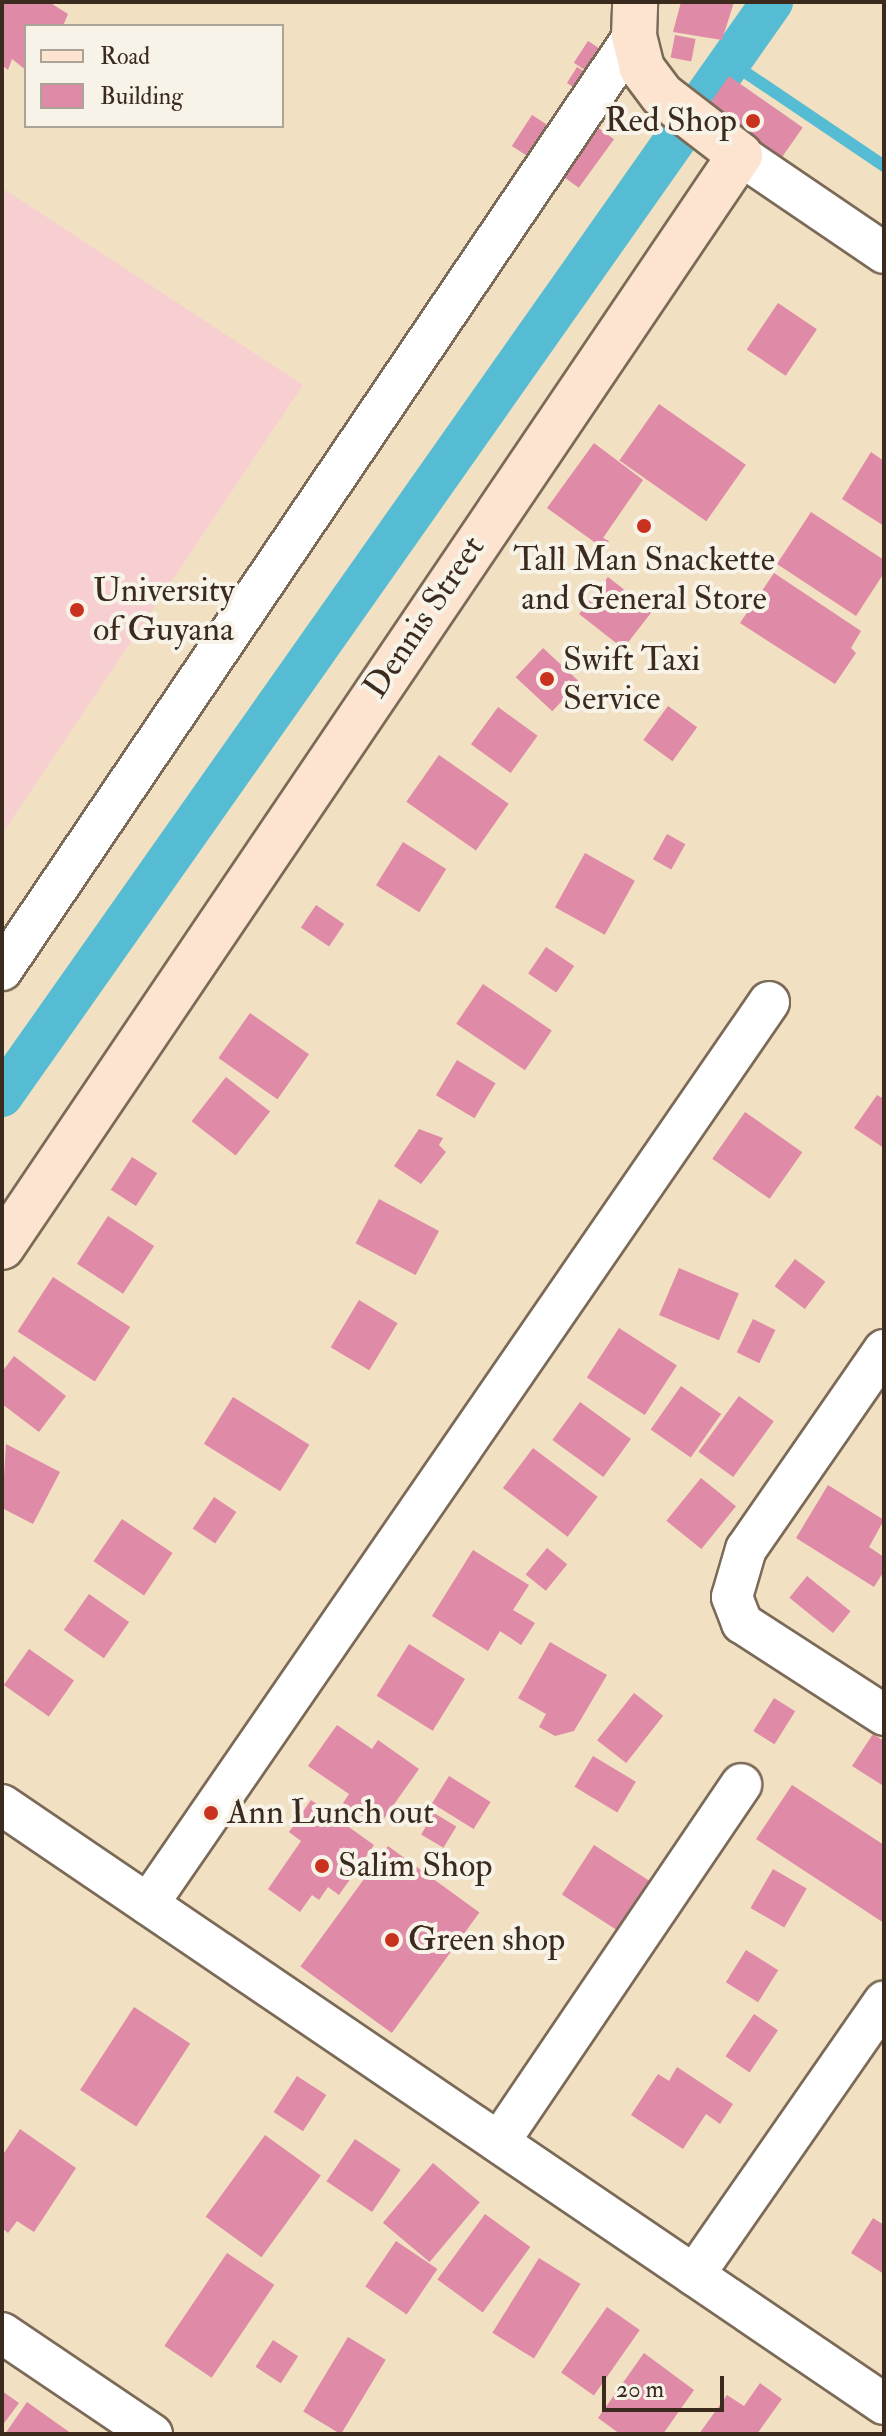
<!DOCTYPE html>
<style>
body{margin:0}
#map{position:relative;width:886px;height:2436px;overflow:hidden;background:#f1e0c2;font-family:"IM FELL Double Pica",serif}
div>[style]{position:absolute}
.built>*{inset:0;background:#f7cfd1}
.stream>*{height:12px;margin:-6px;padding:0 6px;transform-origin:6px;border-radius:6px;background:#55bcd3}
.canal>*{height:42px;margin:-21px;padding:0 21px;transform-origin:21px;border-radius:21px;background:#55bcd3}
.building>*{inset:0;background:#df8aa6;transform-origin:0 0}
.roads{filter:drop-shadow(2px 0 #7b6a57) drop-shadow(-2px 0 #7b6a57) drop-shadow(0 2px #7b6a57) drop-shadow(0 -2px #7b6a57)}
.street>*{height:40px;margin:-20px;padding:0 20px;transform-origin:20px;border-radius:20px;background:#fff}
.secondary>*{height:44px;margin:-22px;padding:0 22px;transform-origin:22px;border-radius:22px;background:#fde4d1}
.dots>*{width:22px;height:22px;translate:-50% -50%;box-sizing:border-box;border:4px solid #f7f3e8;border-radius:50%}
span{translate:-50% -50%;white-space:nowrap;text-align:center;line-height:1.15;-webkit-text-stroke:8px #f7f3e8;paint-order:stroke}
.poi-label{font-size:34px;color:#3b2a1e}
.right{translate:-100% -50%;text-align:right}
.left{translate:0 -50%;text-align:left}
.street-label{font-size:34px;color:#3b2a1e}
.frame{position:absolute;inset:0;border:4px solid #3b2a1e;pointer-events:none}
.legend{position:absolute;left:24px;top:24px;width:260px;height:104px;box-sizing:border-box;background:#f7f3e8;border:2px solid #aca397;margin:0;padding:10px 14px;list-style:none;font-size:24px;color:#3b2a1e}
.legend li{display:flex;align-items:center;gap:16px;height:40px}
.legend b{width:40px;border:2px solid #aca397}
.scale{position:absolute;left:602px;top:2376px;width:122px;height:36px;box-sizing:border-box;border:4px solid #3b2a1e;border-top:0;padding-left:10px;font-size:24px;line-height:28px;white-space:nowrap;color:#3b2a1e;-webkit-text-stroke:6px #f7f3e8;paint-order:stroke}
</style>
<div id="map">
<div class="built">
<i style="clip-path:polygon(2px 188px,303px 385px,2px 834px)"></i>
</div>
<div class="stream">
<i style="left:730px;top:62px;width:186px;rotate:34deg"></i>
</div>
<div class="canal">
<i style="left:2px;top:1096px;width:1338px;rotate:-54.86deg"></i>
</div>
<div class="building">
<i style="clip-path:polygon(2px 2px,49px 2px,68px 14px,63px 26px,26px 26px,26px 70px,12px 59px,8px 70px,2px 65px)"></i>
<i style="clip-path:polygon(681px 2px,734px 2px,722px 40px,673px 32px)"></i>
<i style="left:675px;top:35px;width:21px;height:23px;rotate:11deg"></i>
<i style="left:588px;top:41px;width:27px;height:26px;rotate:33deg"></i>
<i style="left:577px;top:67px;width:19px;height:19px;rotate:32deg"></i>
<i style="left:729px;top:76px;width:90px;height:47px;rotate:35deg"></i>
<i style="left:532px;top:115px;width:30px;height:37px;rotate:33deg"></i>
<i style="left:593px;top:124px;width:26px;height:60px;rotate:36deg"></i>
<i style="left:778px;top:303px;width:47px;height:56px;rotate:34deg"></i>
<i style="left:659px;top:404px;width:106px;height:69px;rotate:35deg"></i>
<i style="clip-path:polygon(594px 443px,643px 480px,603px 538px,609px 541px,604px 549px,547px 508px)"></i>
<i style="clip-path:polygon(871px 452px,884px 461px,884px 526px,842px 499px)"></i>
<i style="clip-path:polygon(811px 512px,884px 560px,884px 573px,856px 616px,777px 564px)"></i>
<i style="clip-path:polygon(774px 573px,861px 631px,851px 648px,856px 653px,835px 684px,740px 623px)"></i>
<i style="left:608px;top:577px;width:56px;height:47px;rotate:38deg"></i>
<i style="left:543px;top:648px;width:50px;height:40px;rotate:43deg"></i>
<i style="left:668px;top:706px;width:36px;height:42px;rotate:36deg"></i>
<i style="left:498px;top:707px;width:49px;height:46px;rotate:36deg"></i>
<i style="left:439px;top:755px;width:85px;height:57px;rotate:35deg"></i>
<i style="left:667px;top:834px;width:21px;height:29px;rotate:29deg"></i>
<i style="left:403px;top:842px;width:51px;height:51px;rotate:32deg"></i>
<i style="left:585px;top:853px;width:57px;height:62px;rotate:29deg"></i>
<i style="left:316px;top:905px;width:34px;height:27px;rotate:34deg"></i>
<i style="left:546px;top:947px;width:34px;height:32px;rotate:34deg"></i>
<i style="left:483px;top:984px;width:83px;height:48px;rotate:34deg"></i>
<i style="left:250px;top:1013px;width:72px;height:55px;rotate:35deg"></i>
<i style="left:457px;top:1060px;width:45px;height:41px;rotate:31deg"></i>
<i style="left:226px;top:1077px;width:56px;height:56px;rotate:38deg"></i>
<i style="clip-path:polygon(877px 1095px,884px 1099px,884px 1148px,854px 1128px)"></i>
<i style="left:745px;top:1112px;width:70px;height:57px;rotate:35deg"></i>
<i style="clip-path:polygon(419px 1129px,443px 1138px,439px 1145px,446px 1152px,421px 1184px,394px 1166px)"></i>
<i style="left:132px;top:1157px;width:30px;height:39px;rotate:33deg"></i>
<i style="left:379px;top:1199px;width:68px;height:50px;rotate:28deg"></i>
<i style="left:108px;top:1216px;width:55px;height:57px;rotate:33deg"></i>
<i style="left:795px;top:1259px;width:38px;height:34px;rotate:37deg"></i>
<i style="left:679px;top:1268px;width:65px;height:51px;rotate:23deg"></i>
<i style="left:53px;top:1277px;width:92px;height:65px;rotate:33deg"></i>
<i style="left:359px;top:1300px;width:45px;height:55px;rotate:31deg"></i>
<i style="left:753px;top:1319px;width:25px;height:37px;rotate:26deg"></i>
<i style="left:619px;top:1328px;width:69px;height:59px;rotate:33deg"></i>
<i style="clip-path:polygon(14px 1356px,66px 1396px,39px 1432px,2px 1404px,2px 1372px)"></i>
<i style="left:681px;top:1386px;width:49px;height:53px;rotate:35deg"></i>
<i style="left:739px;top:1396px;width:43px;height:69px;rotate:36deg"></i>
<i style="left:233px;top:1397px;width:90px;height:55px;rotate:32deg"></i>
<i style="left:580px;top:1402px;width:63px;height:47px;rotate:36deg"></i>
<i style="clip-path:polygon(6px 1444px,60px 1472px,33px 1524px,2px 1508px)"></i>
<i style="left:533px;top:1448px;width:81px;height:50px;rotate:37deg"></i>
<i style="left:701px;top:1478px;width:45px;height:55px;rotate:39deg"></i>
<i style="clip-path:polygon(828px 1485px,884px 1520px,869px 1547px,884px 1557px,884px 1571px,874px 1587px,796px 1538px)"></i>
<i style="left:214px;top:1497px;width:27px;height:38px;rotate:34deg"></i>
<i style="left:122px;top:1519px;width:61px;height:51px;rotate:34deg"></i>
<i style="left:547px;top:1548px;width:26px;height:34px;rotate:39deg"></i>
<i style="clip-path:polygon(473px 1550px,529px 1585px,513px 1610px,535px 1623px,521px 1645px,500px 1631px,488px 1651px,432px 1616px)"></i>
<i style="left:807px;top:1576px;width:56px;height:28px;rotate:39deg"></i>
<i style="left:89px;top:1594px;width:49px;height:44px;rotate:35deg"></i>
<i style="clip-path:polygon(550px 1642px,607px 1675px,574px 1731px,555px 1736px,539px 1727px,546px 1714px,518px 1698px)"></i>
<i style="left:409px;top:1644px;width:66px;height:61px;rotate:32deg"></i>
<i style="left:29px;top:1649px;width:55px;height:44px;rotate:35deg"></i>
<i style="left:634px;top:1693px;width:37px;height:60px;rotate:38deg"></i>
<i style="left:774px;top:1698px;width:25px;height:39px;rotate:32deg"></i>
<i style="clip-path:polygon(337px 1725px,372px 1749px,378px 1740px,419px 1769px,378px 1827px,343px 1803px,349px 1794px,308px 1766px)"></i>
<i style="clip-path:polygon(873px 1734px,884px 1741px,882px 1785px,852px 1766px)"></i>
<i style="left:593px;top:1756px;width:50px;height:36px;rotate:31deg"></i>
<i style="left:449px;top:1776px;width:49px;height:32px;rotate:32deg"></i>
<i style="clip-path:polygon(792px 1785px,884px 1845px,884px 1923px,756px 1839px)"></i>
<i style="clip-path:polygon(311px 1800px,374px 1845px,339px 1895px,328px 1887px,319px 1900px,312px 1895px,300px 1912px,268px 1889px,301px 1841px,289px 1832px)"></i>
<i style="left:434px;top:1813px;width:26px;height:25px;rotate:31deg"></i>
<i style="left:594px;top:1845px;width:70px;height:59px;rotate:33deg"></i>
<i style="left:388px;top:1846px;width:113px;height:149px;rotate:36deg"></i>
<i style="left:773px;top:1869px;width:39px;height:45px;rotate:30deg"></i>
<i style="left:746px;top:1950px;width:38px;height:38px;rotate:32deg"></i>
<i style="left:134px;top:2007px;width:67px;height:99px;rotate:33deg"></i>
<i style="left:754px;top:2014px;width:29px;height:51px;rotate:34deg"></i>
<i style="clip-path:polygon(677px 2067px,733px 2104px,720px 2124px,706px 2114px,683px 2149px,631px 2115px,658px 2074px,669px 2081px)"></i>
<i style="left:297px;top:2076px;width:35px;height:43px;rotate:33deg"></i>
<i style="clip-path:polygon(20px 2129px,76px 2168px,34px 2232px,17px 2221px,8px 2233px,2px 2228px,2px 2156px)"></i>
<i style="left:265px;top:2135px;width:69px;height:101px;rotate:36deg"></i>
<i style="left:355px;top:2139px;width:55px;height:51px;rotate:34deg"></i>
<i style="left:433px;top:2163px;width:61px;height:78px;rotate:40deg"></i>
<i style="left:485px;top:2214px;width:56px;height:81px;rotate:36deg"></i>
<i style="clip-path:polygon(873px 2218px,884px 2225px,884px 2274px,851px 2253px)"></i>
<i style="left:396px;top:2241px;width:50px;height:55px;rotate:34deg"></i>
<i style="left:227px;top:2253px;width:57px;height:112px;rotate:34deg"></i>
<i style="left:539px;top:2258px;width:49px;height:88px;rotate:32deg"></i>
<i style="left:607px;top:2307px;width:40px;height:80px;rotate:35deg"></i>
<i style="left:348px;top:2337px;width:44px;height:87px;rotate:31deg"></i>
<i style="left:273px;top:2340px;width:30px;height:32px;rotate:33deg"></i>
<i style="clip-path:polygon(644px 2353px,694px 2390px,663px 2434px,620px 2434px,598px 2418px)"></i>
<i style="clip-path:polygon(760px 2383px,782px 2399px,757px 2434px,699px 2434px,727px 2395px,744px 2406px)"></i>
<i style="clip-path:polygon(2px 2391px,19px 2403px,2px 2426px)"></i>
<i style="clip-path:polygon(27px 2402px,72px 2434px,5px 2434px)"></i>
</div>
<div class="roads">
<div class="street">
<i style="left:740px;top:155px;width:174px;rotate:34.2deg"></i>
<i style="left:2px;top:970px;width:1128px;rotate:-55.92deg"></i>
<i style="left:884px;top:1350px;width:242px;rotate:124.7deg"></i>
<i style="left:746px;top:1549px;width:50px;rotate:106.3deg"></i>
<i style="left:732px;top:1597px;width:28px;rotate:69deg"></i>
<i style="left:742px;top:1623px;width:169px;rotate:32.9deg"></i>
<i style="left:2px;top:1805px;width:1066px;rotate:34.18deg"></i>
<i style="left:148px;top:1904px;width:1095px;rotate:-55.45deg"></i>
<i style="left:499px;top:2142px;width:432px;rotate:-55.9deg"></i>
<i style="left:694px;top:2275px;width:333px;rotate:-55.2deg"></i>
<i style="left:2px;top:2333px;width:181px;rotate:34deg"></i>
</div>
<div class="secondary">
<i style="left:2px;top:1247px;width:1318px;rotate:-55.95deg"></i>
<i style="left:740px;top:155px;width:98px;rotate:-142.4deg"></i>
<i style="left:662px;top:95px;width:34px;rotate:-127deg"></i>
<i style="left:642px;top:68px;width:33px;rotate:-104deg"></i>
<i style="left:634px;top:36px;width:34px;rotate:-88deg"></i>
</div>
</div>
<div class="dots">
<i style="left:753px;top:121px;background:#c8321e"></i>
<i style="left:644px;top:526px;background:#c8321e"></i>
<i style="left:77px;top:610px;background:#c8321e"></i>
<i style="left:547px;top:679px;background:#c8321e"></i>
<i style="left:211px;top:1813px;background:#c8321e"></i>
<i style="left:322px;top:1866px;background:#c8321e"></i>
<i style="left:392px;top:1940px;background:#c8321e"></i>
</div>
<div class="poi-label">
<span class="right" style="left:737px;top:121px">Red Shop</span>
<span style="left:644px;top:579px">Tall Man Snackette<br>and General Store</span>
<span class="left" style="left:93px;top:610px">University<br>of Guyana</span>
<span class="left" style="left:563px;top:679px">Swift Taxi<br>Service</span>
<span class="left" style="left:227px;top:1813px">Ann Lunch out</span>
<span class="left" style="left:338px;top:1866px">Salim Shop</span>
<span class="left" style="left:408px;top:1940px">Green shop</span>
</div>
<div class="street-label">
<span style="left:424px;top:617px;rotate:-56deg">Dennis Street</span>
</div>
<div class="frame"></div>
<ul class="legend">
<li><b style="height:10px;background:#fde4d1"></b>Road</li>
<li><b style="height:22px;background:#df8aa6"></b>Building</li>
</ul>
<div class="scale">20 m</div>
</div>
